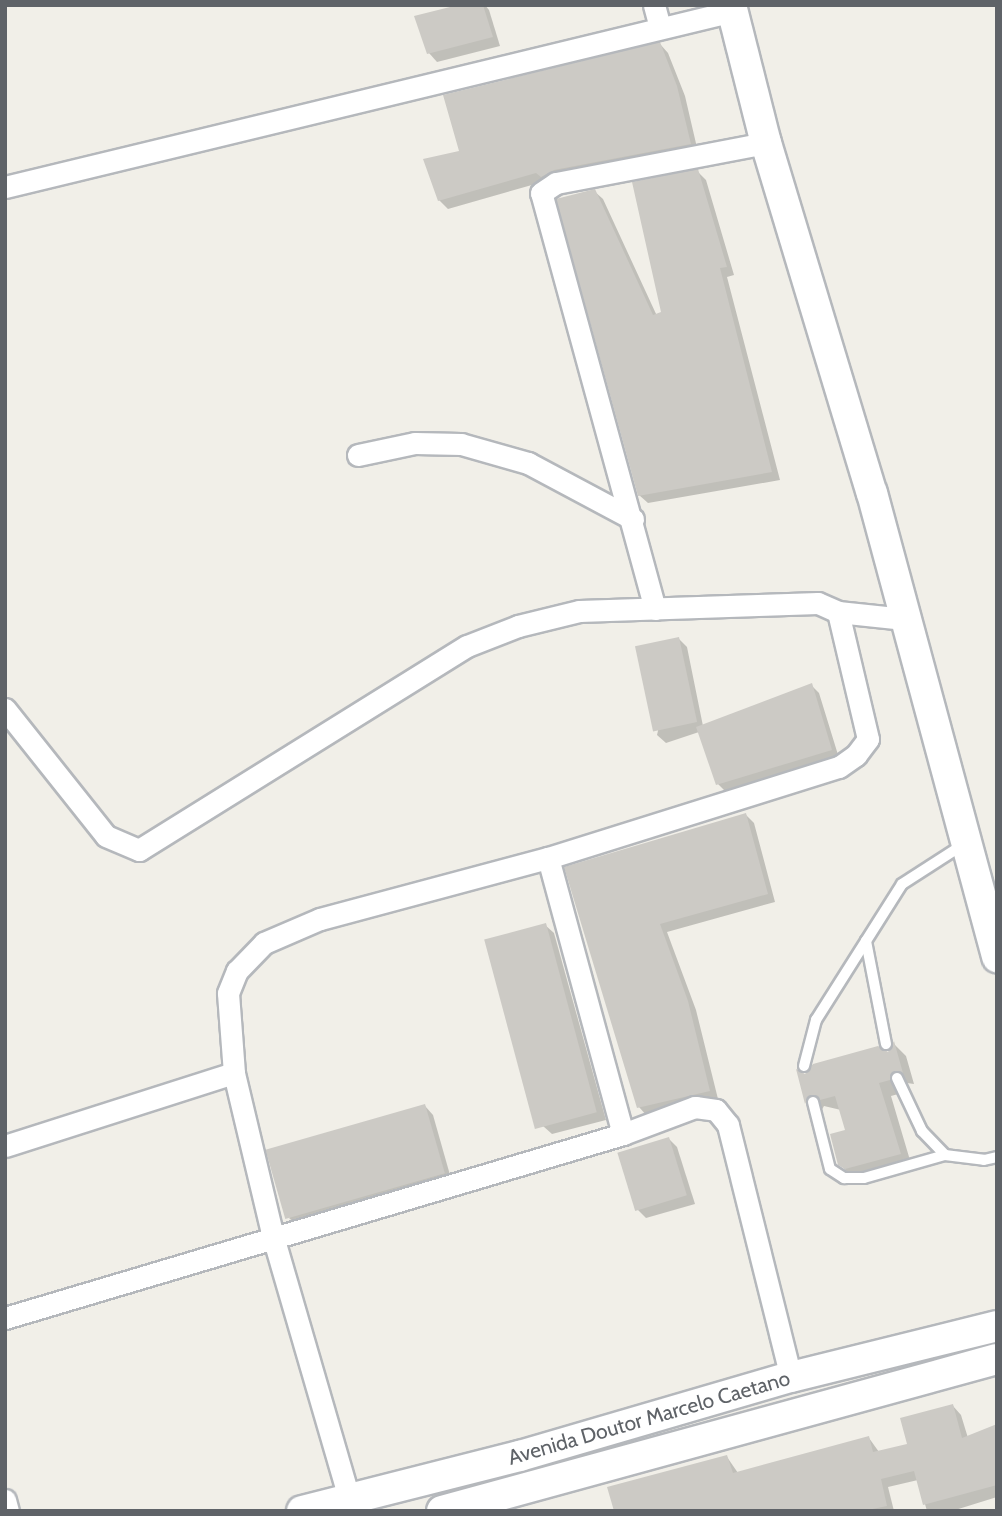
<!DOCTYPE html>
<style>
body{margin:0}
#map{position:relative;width:1002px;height:1516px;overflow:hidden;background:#f1efe8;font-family:Cabin,sans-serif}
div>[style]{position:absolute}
.shadow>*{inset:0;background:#0003}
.building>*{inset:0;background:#cccac5;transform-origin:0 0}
.roads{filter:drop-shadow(2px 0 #b5b8bc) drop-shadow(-2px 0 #b5b8bc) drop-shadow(0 2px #b5b8bc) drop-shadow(0 -2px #b5b8bc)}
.lane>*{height:10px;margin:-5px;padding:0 5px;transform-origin:5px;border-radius:5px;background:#fff}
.street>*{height:21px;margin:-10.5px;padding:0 10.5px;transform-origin:10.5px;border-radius:10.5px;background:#fff}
.secondary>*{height:30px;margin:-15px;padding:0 15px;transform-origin:15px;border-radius:15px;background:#fff}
span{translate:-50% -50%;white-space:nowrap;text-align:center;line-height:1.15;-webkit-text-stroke:6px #fff;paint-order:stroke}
.street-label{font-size:21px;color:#5f6368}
.frame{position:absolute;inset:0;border:7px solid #5f6368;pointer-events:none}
</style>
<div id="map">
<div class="shadow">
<i style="clip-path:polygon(465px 5px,485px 5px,489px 10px,500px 46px,437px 62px,429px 53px)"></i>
<i style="clip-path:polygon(660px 44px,668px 53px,685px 96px,698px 152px,546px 181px,448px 209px,439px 200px,461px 152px)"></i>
<i style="clip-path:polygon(697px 171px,706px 180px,734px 275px,727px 277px,780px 480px,648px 503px,639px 495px,558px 199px,594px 191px,603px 199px,657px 316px,663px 313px)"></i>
<i style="clip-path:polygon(679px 639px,687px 647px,703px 726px,811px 685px,819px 693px,839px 758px,726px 792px,718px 784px,699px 732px,666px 743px,657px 735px)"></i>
<i style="clip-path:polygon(746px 815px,754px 823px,775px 902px,667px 932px,696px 1010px,718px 1099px,647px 1116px,639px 1107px,566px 868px)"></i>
<i style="clip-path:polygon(545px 925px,554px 933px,606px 1120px,552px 1134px,543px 1126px)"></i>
<i style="clip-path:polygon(894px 1044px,906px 1056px,914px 1084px,907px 1083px,902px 1093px,891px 1096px,912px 1167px,853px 1178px,840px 1164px,847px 1131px,841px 1110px,824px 1106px,819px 1115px,807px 1103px,798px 1072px,806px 1076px,889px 1054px)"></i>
<i style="clip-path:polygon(425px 1106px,433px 1115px,452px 1182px,298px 1226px,289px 1218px)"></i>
<i style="clip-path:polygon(669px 1139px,677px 1147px,695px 1204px,646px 1218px,637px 1209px,620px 1154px)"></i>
<i style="clip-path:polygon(953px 1406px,961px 1415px,968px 1438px,997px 1426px,997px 1497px,952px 1511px,927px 1511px,918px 1480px,888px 1487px,894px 1511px,616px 1511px,727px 1457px,738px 1473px,869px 1438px,879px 1452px,909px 1445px)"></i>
</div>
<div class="building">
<i style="clip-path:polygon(458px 5px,483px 5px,493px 37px,427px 54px,414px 16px)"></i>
<i style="clip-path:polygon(660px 42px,677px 86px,691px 144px,554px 170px,541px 177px,536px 173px,438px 201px,423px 159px,459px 151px,443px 95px)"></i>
<i style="clip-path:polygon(698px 169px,727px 267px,720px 268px,772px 472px,638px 496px,556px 199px,595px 189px,653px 315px,661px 312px,632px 182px)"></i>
<i style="left:679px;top:637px;width:87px;height:45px;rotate:78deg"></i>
<i style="clip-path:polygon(812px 683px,832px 750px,716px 785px,696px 727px)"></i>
<i style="clip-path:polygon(746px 813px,768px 894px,660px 924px,688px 1001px,710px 1091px,637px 1108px,564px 867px)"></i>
<i style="left:546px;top:923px;width:196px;height:64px;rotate:75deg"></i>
<i style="clip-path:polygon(894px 1041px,903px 1073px,894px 1071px,890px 1080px,879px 1083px,901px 1154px,845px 1169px,838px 1165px,830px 1134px,845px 1130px,835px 1096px,820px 1100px,810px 1095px,805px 1104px,796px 1069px,805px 1074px,813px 1064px,878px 1046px,888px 1052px)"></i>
<i style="left:425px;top:1104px;width:72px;height:166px;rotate:74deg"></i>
<i style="left:669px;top:1137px;width:61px;height:54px;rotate:73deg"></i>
<i style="clip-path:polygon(953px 1404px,962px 1438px,997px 1424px,997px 1485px,923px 1505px,914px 1471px,881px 1479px,887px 1506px,863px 1511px,614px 1511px,607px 1487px,727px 1455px,733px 1473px,869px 1436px,873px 1452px,907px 1444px,900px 1418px)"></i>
</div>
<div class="roads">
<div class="lane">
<i style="left:886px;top:1044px;width:105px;rotate:-101deg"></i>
<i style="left:866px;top:941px;width:67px;rotate:-57.7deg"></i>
<i style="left:902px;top:884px;width:74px;rotate:-32.8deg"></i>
<i style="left:804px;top:1066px;width:48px;rotate:-75.4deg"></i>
<i style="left:816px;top:1020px;width:93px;rotate:-57.7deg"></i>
<i style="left:897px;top:1078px;width:59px;rotate:64.7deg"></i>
<i style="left:922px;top:1131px;width:33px;rotate:46deg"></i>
<i style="left:945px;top:1155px;width:39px;rotate:7deg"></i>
<i style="left:984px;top:1160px;width:13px;rotate:-13deg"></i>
<i style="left:813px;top:1102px;width:69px;rotate:75.8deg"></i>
<i style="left:830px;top:1169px;width:17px;rotate:33deg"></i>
<i style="left:844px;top:1178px;width:20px"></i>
<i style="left:864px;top:1178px;width:84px;rotate:-15.9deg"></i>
</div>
<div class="street">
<i style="left:654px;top:5px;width:24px;rotate:75deg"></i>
<i style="left:5px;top:187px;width:749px;rotate:-13.59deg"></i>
<i style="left:358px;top:455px;width:58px;rotate:-11.9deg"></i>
<i style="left:415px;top:443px;width:46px;rotate:1.2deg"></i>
<i style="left:461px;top:444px;width:70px;rotate:15.8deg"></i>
<i style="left:528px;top:463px;width:119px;rotate:28.1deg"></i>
<i style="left:655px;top:609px;width:431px;rotate:-105.3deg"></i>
<i style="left:541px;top:193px;width:18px;rotate:-34deg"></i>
<i style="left:556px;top:183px;width:214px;rotate:-10.8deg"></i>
<i style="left:5px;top:709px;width:162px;rotate:51.5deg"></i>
<i style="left:106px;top:836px;width:36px;rotate:23deg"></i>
<i style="left:139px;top:850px;width:386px;rotate:-31.9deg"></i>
<i style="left:467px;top:646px;width:55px;rotate:-21.4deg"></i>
<i style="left:518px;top:626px;width:63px;rotate:-13.8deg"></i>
<i style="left:579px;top:611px;width:239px;rotate:-1.9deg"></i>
<i style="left:818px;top:603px;width:22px;rotate:24deg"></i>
<i style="left:548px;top:858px;width:286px;rotate:74.8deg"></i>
<i style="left:5px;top:1146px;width:240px;rotate:-17.7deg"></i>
<i style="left:5px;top:1318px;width:645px;rotate:-16.58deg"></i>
<i style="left:623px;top:1134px;width:77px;rotate:-20.6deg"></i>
<i style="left:695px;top:1107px;width:21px;rotate:8deg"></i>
<i style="left:716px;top:1110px;width:19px;rotate:51deg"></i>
<i style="left:728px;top:1125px;width:260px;rotate:76deg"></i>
<i style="left:349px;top:1498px;width:272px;rotate:-106.2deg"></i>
<i style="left:273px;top:1237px;width:169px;rotate:-103.4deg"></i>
<i style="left:234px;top:1073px;width:80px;rotate:-94.3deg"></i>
<i style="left:228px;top:993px;width:24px;rotate:-68deg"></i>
<i style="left:237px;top:971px;width:39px;rotate:-46deg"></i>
<i style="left:264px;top:943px;width:61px;rotate:-23.2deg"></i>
<i style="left:320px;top:919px;width:236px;rotate:-15deg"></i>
<i style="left:548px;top:858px;width:305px;rotate:-17.4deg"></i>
<i style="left:839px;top:767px;width:21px;rotate:-35deg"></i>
<i style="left:856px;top:755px;width:20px;rotate:-53deg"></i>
<i style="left:868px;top:739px;width:130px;rotate:-103.3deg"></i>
<i style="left:838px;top:612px;width:67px;rotate:6deg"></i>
<i style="left:5px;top:1500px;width:11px;rotate:75deg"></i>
</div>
<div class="secondary">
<i style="left:731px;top:5px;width:142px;rotate:75.8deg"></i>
<i style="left:766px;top:143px;width:366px;rotate:73.2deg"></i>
<i style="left:872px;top:493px;width:481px;rotate:74.9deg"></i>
<i style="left:302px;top:1511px;width:225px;rotate:-14.2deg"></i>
<i style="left:520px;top:1456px;width:282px;rotate:-16.3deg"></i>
<i style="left:791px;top:1377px;width:212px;rotate:-13.9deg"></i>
<i style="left:442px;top:1511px;width:575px;rotate:-15.32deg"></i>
</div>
</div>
<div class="street-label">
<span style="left:649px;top:1418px;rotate:-16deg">Avenida Doutor Marcelo Caetano</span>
</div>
<div class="frame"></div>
</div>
